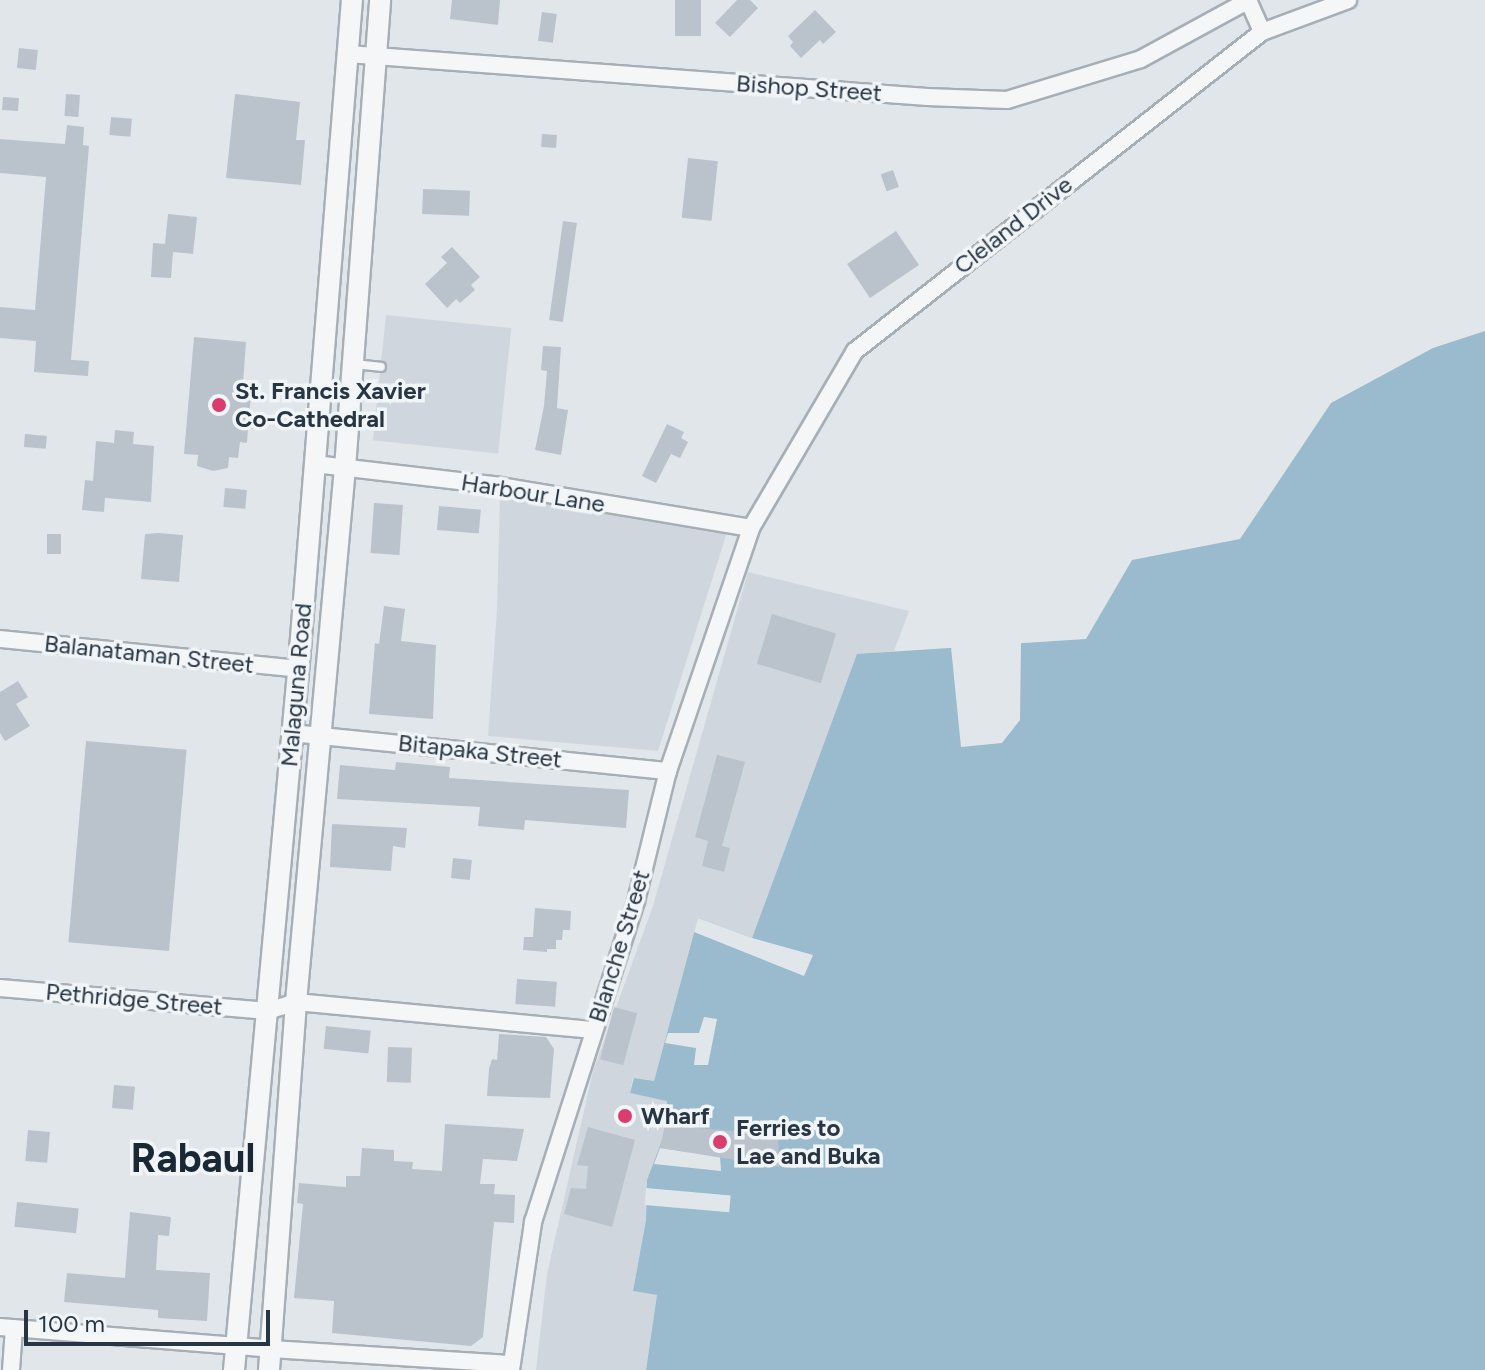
<!DOCTYPE html>
<style>
body{margin:0}
#map{position:relative;width:1485px;height:1370px;overflow:hidden;background:#e1e6eb;font-family:Figtree,sans-serif}
div>[style]{position:absolute}
.built>*{inset:0;background:#cfd6dd;transform-origin:0 0}
.water>*{inset:0;background:#99bbcd}
.pier>*{inset:0;background:#e1e6eb;transform-origin:0 0}
.building>*{inset:0;background:#bac3cb;transform-origin:0 0}
.roads{filter:drop-shadow(2px 0 #a6aeb6) drop-shadow(-2px 0 #a6aeb6) drop-shadow(0 2px #a6aeb6) drop-shadow(0 -2px #a6aeb6)}
.service>*{height:8px;margin:-4px;padding:0 4px;transform-origin:4px;border-radius:4px;background:#f4f6f8}
.minor>*{height:16px;margin:-8px;padding:0 8px;transform-origin:8px;border-radius:8px;background:#f4f6f8}
.tertiary>*{height:20px;margin:-10px;padding:0 10px;transform-origin:10px;border-radius:10px;background:#f4f6f8}
.dots>*{width:22px;height:22px;translate:-50% -50%;box-sizing:border-box;border:4px solid #f1f5f8;border-radius:50%}
span{translate:-50% -50%;white-space:nowrap;text-align:center;line-height:1.15;-webkit-text-stroke:7px #f1f5f8;paint-order:stroke}
.street-label{font-size:24px;color:#283644}
.poi-label{font-size:24px;color:#283644;font-weight:700}
.left{translate:0 -50%;text-align:left}
.town-label{font-size:40px;color:#1a2734;font-weight:700}
.scale{position:absolute;left:24px;top:1310px;width:246px;height:36px;box-sizing:border-box;border:4px solid #283644;border-top:0;padding-left:10px;font-size:24px;line-height:28px;white-space:nowrap;color:#283644;-webkit-text-stroke:6px #f1f5f8;paint-order:stroke}
</style>
<div id="map">
<div class="built">
<i style="left:386px;top:315px;width:126px;height:126px;rotate:6deg"></i>
<i style="clip-path:polygon(500px 496px,728px 529px,658px 751px,488px 736px,497px 611px)"></i>
<i style="clip-path:polygon(748px 572px,909px 611px,894px 651px,857px 655px,752px 938px,698px 918px,654px 1081px,633px 1078px,630px 1093px,667px 1100px,664px 1135px,647px 1181px,646px 1220px,633px 1291px,657px 1295px,646px 1370px,536px 1370px,547px 1274px,593px 1071px,653px 906px)"></i>
</div>
<div class="water">
<i style="clip-path:polygon(1485px 331px,1485px 1370px,646px 1370px,657px 1295px,633px 1291px,646px 1220px,647px 1180px,664px 1135px,667px 1101px,630px 1093px,634px 1078px,654px 1081px,698px 918px,752px 938px,857px 654px,1086px 639px,1132px 560px,1240px 539px,1331px 403px,1433px 348px)"></i>
</div>
<div class="pier">
<i style="clip-path:polygon(1021px 641px,1020px 720px,1002px 743px,961px 747px,951px 647px)"></i>
<i style="clip-path:polygon(698px 918px,752px 938px,813px 955px,804px 976px,694px 932px)"></i>
<i style="clip-path:polygon(704px 1017px,717px 1019px,708px 1065px,694px 1065px,696px 1048px,665px 1043px,668px 1033px,699px 1033px)"></i>
<i style="clip-path:polygon(660px 1148px,720px 1156px,721px 1171px,654px 1164px)"></i>
<i style="left:646px;top:1188px;width:85px;height:17px;rotate:5deg"></i>
</div>
<div class="building">
<i style="clip-path:polygon(452px 0,500px 0,498px 25px,450px 19px)"></i>
<i style="left:675px;top:0;width:26px;height:36px"></i>
<i style="clip-path:polygon(737px 0,750px 0,758px 8px,730px 37px,715px 23px)"></i>
<i style="clip-path:polygon(815px 10px,836px 32px,823px 44px,820px 40px,801px 58px,790px 46px,793px 42px,788px 36px)"></i>
<i style="left:542px;top:12px;width:15px;height:29px;rotate:8deg"></i>
<i style="left:19px;top:48px;width:19px;height:20px;rotate:6deg"></i>
<i style="left:66px;top:94px;width:14px;height:22px;rotate:4deg"></i>
<i style="clip-path:polygon(235px 94px,300px 102px,296px 140px,305px 140px,301px 185px,226px 178px)"></i>
<i style="left:3px;top:97px;width:16px;height:13px;rotate:4deg"></i>
<i style="left:111px;top:117px;width:21px;height:18px;rotate:5deg"></i>
<i style="clip-path:polygon(67px 125px,84px 127px,83px 145px,89px 146px,71px 360px,89px 361px,88px 376px,34px 372px,36px 341px,0 338px,0 307px,35px 310px,46px 177px,0 173px,0 139px,65px 144px)"></i>
<i style="left:542px;top:134px;width:15px;height:13px;rotate:4deg"></i>
<i style="left:688px;top:158px;width:30px;height:60px;rotate:6deg"></i>
<i style="left:893px;top:170px;width:18px;height:13px;rotate:71deg"></i>
<i style="left:423px;top:189px;width:47px;height:25px;rotate:2deg"></i>
<i style="clip-path:polygon(168px 214px,197px 217px,193px 254px,173px 252px,171px 278px,151px 277px,153px 243px,165px 244px)"></i>
<i style="left:563px;top:221px;width:14px;height:100px;rotate:8deg"></i>
<i style="left:896px;top:231px;width:41px;height:59px;rotate:56deg"></i>
<i style="clip-path:polygon(452px 247px,480px 277px,471px 285px,475px 290px,460px 303px,456px 299px,447px 308px,425px 284px,447px 263px,441px 257px)"></i>
<i style="clip-path:polygon(194px 337px,246px 342px,242px 396px,251px 397px,249px 414px,255px 415px,254px 429px,248px 428px,247px 443px,240px 442px,238px 458px,229px 457px,228px 468px,213px 471px,197px 466px,198px 455px,184px 454px)"></i>
<i style="clip-path:polygon(543px 346px,561px 347px,557px 408px,568px 410px,561px 455px,535px 450px,544px 406px,547px 371px,541px 370px)"></i>
<i style="clip-path:polygon(667px 424px,684px 432px,681px 438px,688px 442px,680px 458px,671px 454px,656px 483px,642px 476px)"></i>
<i style="clip-path:polygon(115px 430px,134px 432px,133px 444px,154px 446px,151px 502px,105px 498px,104px 512px,82px 510px,85px 480px,93px 481px,96px 441px,114px 443px)"></i>
<i style="left:25px;top:434px;width:22px;height:13px;rotate:5deg"></i>
<i style="left:225px;top:488px;width:22px;height:19px;rotate:5deg"></i>
<i style="left:374px;top:503px;width:29px;height:50px;rotate:4deg"></i>
<i style="left:439px;top:506px;width:42px;height:24px;rotate:5deg"></i>
<i style="clip-path:polygon(158px 533px,183px 535px,179px 582px,141px 579px,145px 534px)"></i>
<i style="left:47px;top:534px;width:14px;height:20px"></i>
<i style="clip-path:polygon(384px 606px,405px 609px,401px 641px,436px 645px,433px 719px,369px 714px,375px 643px,379px 644px)"></i>
<i style="left:772px;top:614px;width:67px;height:52px;rotate:17deg"></i>
<i style="clip-path:polygon(18px 681px,28px 697px,16px 704px,30px 726px,5px 741px,0 733px,0 692px)"></i>
<i style="left:86px;top:741px;width:101px;height:202px;rotate:5deg"></i>
<i style="clip-path:polygon(717px 755px,745px 762px,722px 846px,730px 848px,724px 872px,702px 866px,708px 841px,695px 837px)"></i>
<i style="clip-path:polygon(396px 762px,450px 767px,449px 778px,629px 790px,626px 828px,525px 820px,524px 830px,478px 826px,480px 807px,337px 799px,340px 765px,395px 770px)"></i>
<i style="clip-path:polygon(332px 824px,407px 828px,405px 848px,393px 846px,391px 871px,330px 867px)"></i>
<i style="left:453px;top:858px;width:19px;height:20px;rotate:6deg"></i>
<i style="clip-path:polygon(535px 908px,571px 911px,570px 930px,563px 930px,562px 940px,556px 940px,556px 949px,547px 949px,547px 952px,523px 950px,524px 937px,533px 937px)"></i>
<i style="left:517px;top:979px;width:40px;height:25px;rotate:4deg"></i>
<i style="left:614px;top:1007px;width:24px;height:54px;rotate:15deg"></i>
<i style="left:326px;top:1026px;width:45px;height:23px;rotate:6deg"></i>
<i style="clip-path:polygon(499px 1034px,546px 1037px,554px 1049px,550px 1098px,487px 1096px,489px 1069px,492px 1059px,497px 1060px)"></i>
<i style="left:388px;top:1047px;width:24px;height:35px;rotate:2deg"></i>
<i style="left:114px;top:1085px;width:21px;height:23px;rotate:5deg"></i>
<i style="clip-path:polygon(445px 1124px,524px 1129px,517px 1161px,483px 1159px,480px 1184px,495px 1184px,494px 1194px,515px 1195px,514px 1223px,494px 1222px,483px 1337px,471px 1346px,332px 1333px,334px 1301px,294px 1298px,303px 1204px,297px 1203px,299px 1183px,346px 1187px,346px 1176px,360px 1176px,362px 1148px,394px 1150px,394px 1161px,413px 1162px,412px 1169px,442px 1171px)"></i>
<i style="clip-path:polygon(665px 1125px,778px 1135px,779px 1167px,660px 1148px)"></i>
<i style="clip-path:polygon(588px 1127px,635px 1140px,612px 1227px,564px 1214px,571px 1188px,586px 1189px,588px 1166px,577px 1165px)"></i>
<i style="left:28px;top:1130px;width:22px;height:31px;rotate:5deg"></i>
<i style="left:17px;top:1202px;width:62px;height:25px;rotate:6deg"></i>
<i style="clip-path:polygon(130px 1212px,171px 1217px,169px 1236px,158px 1235px,156px 1270px,210px 1273px,207px 1321px,158px 1318px,158px 1310px,64px 1302px,67px 1273px,125px 1278px)"></i>
</div>
<div class="roads">
<div class="service">
<i style="left:353px;top:364px;width:28px;rotate:6deg"></i>
</div>
<div class="minor">
<i style="left:1248px;top:0;width:35px;rotate:66deg"></i>
<i style="left:348px;top:54px;width:581px;rotate:4.25deg"></i>
<i style="left:927px;top:97px;width:80px;rotate:2.1deg"></i>
<i style="left:1007px;top:100px;width:140px;rotate:-17deg"></i>
<i style="left:1141px;top:59px;width:123px;rotate:-28.6deg"></i>
<i style="left:314px;top:464px;width:187px;rotate:6.7deg"></i>
<i style="left:500px;top:486px;width:254px;rotate:9.5deg"></i>
<i style="left:0;top:639px;width:300px;rotate:5.7deg"></i>
<i style="left:292px;top:733px;width:378px;rotate:5.8deg"></i>
<i style="left:0;top:988px;width:269px;rotate:4.9deg"></i>
<i style="left:268px;top:1011px;width:29px;rotate:-18deg"></i>
<i style="left:296px;top:1002px;width:299px;rotate:5.4deg"></i>
<i style="left:0;top:1327px;width:272px;rotate:4.6deg"></i>
<i style="left:271px;top:1349px;width:241px;rotate:3.6deg"></i>
<i style="left:11px;top:1370px;width:42px;rotate:-85.9deg"></i>
<i style="left:511px;top:1370px;width:150px;rotate:-81.5deg"></i>
<i style="left:533px;top:1222px;width:337px;rotate:-72.2deg"></i>
<i style="left:636px;top:901px;width:134px;rotate:-76.2deg"></i>
<i style="left:668px;top:771px;width:257px;rotate:-71.1deg"></i>
<i style="left:751px;top:528px;width:205px;rotate:-59.6deg"></i>
<i style="left:855px;top:351px;width:517px;rotate:-38.09deg"></i>
<i style="left:1262px;top:32px;width:92px;rotate:-20.4deg"></i>
</div>
<div class="tertiary">
<i style="left:234px;top:1370px;width:723px;rotate:-84.76deg"></i>
<i style="left:300px;top:650px;width:652px;rotate:-85.43deg"></i>
<i style="left:269px;top:1370px;width:369px;rotate:-85.8deg"></i>
<i style="left:296px;top:1002px;width:536px;rotate:-84.76deg"></i>
<i style="left:345px;top:468px;width:469px;rotate:-85.7deg"></i>
</div>
</div>
<div class="dots">
<i style="left:219px;top:405px;background:#d83d6e"></i>
<i style="left:625px;top:1116px;background:#d83d6e"></i>
<i style="left:720px;top:1142px;background:#d83d6e"></i>
</div>
<div class="street-label">
<span style="left:809px;top:88px;rotate:4deg">Bishop Street</span>
<span style="left:1013px;top:225px;rotate:-38deg">Cleland Drive</span>
<span style="left:533px;top:493px;rotate:9deg">Harbour Lane</span>
<span style="left:149px;top:654px;rotate:6deg">Balanataman Street</span>
<span style="left:296px;top:685px;rotate:-85deg">Malaguna Road</span>
<span style="left:480px;top:751px;rotate:6deg">Bitapaka Street</span>
<span style="left:619px;top:946px;rotate:-73deg">Blanche Street</span>
<span style="left:134px;top:999px;rotate:5deg">Pethridge Street</span>
</div>
<div class="poi-label">
<span class="left" style="left:235px;top:405px">St. Francis Xavier<br>Co-Cathedral</span>
<span class="left" style="left:641px;top:1116px">Wharf</span>
<span class="left" style="left:736px;top:1142px">Ferries to<br>Lae and Buka</span>
</div>
<div class="town-label">
<span style="left:193px;top:1158px">Rabaul</span>
</div>
<div class="scale">100 m</div>
</div>
